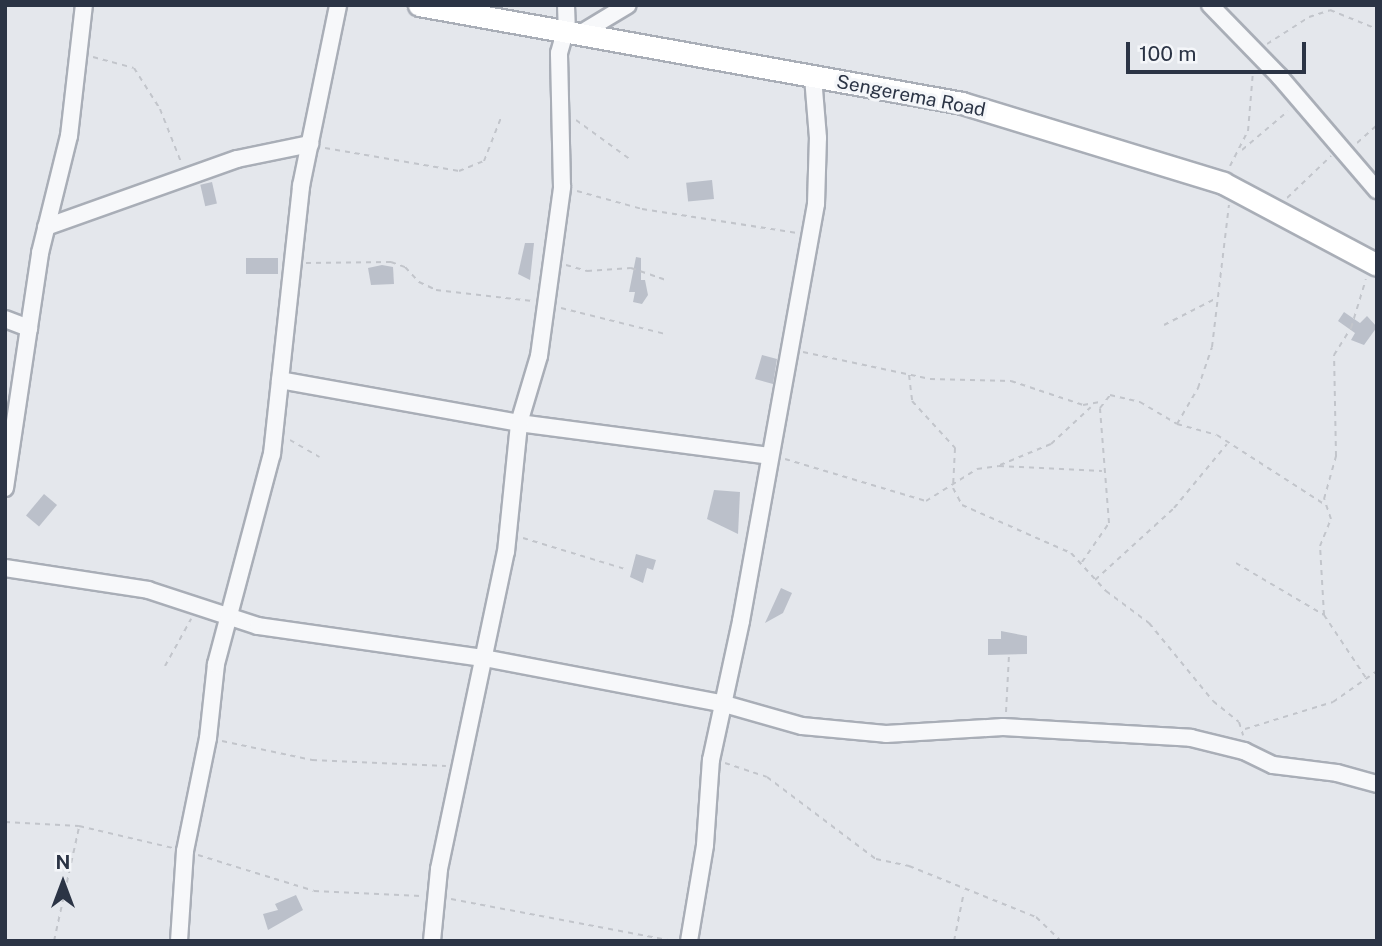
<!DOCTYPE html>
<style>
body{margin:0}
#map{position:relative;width:1382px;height:946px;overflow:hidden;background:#e4e7ec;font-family:"Public Sans",sans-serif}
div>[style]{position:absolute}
.building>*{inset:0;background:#bbc0ca;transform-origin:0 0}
.path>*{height:2px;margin-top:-1px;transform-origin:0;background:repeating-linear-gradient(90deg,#c2c5cb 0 5px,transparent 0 10px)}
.roads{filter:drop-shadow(2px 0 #a9aeb7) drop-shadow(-2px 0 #a9aeb7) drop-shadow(0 2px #a9aeb7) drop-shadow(0 -2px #a9aeb7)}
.minor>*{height:16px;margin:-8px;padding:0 8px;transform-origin:8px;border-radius:8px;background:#f7f8fa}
.major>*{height:21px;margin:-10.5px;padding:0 10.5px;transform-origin:10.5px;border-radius:10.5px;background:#fff}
span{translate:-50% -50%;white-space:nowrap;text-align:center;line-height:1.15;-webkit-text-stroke:6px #f4f6f9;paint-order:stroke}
.street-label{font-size:19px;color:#2b3445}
.frame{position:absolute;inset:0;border:7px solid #2b3445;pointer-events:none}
.north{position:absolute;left:28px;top:848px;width:70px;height:70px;-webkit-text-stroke:5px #f4f6f9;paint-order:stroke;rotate:0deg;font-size:19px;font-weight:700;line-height:28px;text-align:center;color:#2b3445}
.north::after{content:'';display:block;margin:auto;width:24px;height:32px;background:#2b3445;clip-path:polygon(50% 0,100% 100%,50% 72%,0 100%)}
.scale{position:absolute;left:1126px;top:42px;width:180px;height:32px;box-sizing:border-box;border:4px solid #2b3445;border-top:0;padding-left:9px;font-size:21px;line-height:24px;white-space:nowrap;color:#2b3445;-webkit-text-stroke:5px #f4f6f9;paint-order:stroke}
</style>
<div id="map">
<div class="building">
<i style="left:712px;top:180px;width:19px;height:26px;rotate:84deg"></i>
<i style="left:212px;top:182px;width:22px;height:12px;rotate:77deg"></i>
<i style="clip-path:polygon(525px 243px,534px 243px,530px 280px,518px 274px)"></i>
<i style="clip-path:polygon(636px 257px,641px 258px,641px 280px,645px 280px,648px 295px,642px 304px,633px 302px,635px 292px,629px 292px)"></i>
<i style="left:246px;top:258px;width:32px;height:16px"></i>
<i style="clip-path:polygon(382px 265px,393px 267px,394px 284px,371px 285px,368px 268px)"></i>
<i style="clip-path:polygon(1344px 312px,1360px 323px,1367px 316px,1377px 327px,1364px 345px,1351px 340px,1355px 333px,1338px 321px)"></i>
<i style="clip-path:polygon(762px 355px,777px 359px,773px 384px,755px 379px)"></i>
<i style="clip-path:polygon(714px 490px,740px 492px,738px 534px,707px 519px)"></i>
<i style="left:44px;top:494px;width:17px;height:28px;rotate:40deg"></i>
<i style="clip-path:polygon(636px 554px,656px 560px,653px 570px,647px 568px,643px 583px,630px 577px)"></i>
<i style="clip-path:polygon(781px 588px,792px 593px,783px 613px,765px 623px)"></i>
<i style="clip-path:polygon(1001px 631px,1027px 636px,1027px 654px,988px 655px,988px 639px,1001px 639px)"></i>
<i style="clip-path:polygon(296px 895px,303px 910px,268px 930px,263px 914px,278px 910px,275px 904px)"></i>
</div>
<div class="path">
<i style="left:1267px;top:44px;width:50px;rotate:-32.7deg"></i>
<i style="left:1309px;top:17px;width:22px;rotate:-18deg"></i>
<i style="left:1330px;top:10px;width:51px;rotate:22deg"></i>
<i style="left:93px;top:57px;width:42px;rotate:15deg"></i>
<i style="left:134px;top:68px;width:49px;rotate:57.6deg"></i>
<i style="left:160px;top:109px;width:57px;rotate:68.4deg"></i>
<i style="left:576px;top:120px;width:68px;rotate:36deg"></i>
<i style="left:1357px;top:143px;width:27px;rotate:-42deg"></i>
<i style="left:325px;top:148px;width:136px;rotate:9.7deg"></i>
<i style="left:459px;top:171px;width:27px;rotate:-22deg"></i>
<i style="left:484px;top:161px;width:49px;rotate:-68.6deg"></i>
<i style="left:1242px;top:150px;width:60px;rotate:-40.3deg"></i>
<i style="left:1230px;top:166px;width:39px;rotate:-63deg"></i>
<i style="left:1248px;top:131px;width:59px;rotate:-85.2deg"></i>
<i style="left:577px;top:191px;width:67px;rotate:15.5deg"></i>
<i style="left:642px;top:209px;width:157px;rotate:8.8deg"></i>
<i style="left:1287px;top:198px;width:61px;rotate:-43.7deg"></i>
<i style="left:306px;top:263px;width:85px;rotate:-0.7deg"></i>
<i style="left:391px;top:262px;width:15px;rotate:20deg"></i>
<i style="left:405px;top:267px;width:21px;rotate:47deg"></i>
<i style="left:419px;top:282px;width:19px;rotate:25deg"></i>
<i style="left:436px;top:290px;width:97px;rotate:6.5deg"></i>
<i style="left:566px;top:265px;width:22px;rotate:16deg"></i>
<i style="left:587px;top:271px;width:44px;rotate:-3.9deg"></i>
<i style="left:631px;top:268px;width:37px;rotate:19deg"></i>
<i style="left:561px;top:308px;width:107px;rotate:14deg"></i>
<i style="left:1164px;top:325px;width:59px;rotate:-27deg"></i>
<i style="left:803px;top:352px;width:130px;rotate:12deg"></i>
<i style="left:930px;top:379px;width:81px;rotate:1.4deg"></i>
<i style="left:1011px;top:381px;width:76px;rotate:18.4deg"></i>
<i style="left:1083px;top:405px;width:17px;rotate:-10deg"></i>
<i style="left:909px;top:375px;width:26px;rotate:83deg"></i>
<i style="left:912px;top:401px;width:64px;rotate:47.5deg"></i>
<i style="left:955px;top:448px;width:40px;rotate:92.9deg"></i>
<i style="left:953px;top:488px;width:19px;rotate:62deg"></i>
<i style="left:962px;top:505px;width:119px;rotate:23.8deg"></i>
<i style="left:1071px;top:553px;width:52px;rotate:47.4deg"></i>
<i style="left:1106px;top:591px;width:54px;rotate:36.7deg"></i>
<i style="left:1149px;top:623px;width:101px;rotate:50.6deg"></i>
<i style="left:1213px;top:701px;width:33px;rotate:39deg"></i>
<i style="left:1239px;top:722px;width:14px;rotate:73deg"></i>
<i style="left:1177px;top:424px;width:42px;rotate:-59.7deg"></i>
<i style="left:1198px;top:388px;width:43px;rotate:-71.1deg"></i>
<i style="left:1212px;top:347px;width:143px;rotate:-83.2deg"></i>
<i style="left:290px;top:440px;width:34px;rotate:30deg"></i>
<i style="left:785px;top:459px;width:147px;rotate:16.6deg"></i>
<i style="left:926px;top:501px;width:60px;rotate:-32.1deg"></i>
<i style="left:977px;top:469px;width:22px;rotate:-8deg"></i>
<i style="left:999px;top:466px;width:103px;rotate:2.8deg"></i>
<i style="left:1000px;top:465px;width:55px;rotate:-22.4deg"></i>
<i style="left:1051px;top:444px;width:54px;rotate:-42.8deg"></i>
<i style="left:523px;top:538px;width:107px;rotate:16.9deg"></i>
<i style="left:1082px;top:562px;width:47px;rotate:-55.3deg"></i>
<i style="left:1109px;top:523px;width:115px;rotate:-94.5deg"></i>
<i style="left:1100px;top:408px;width:16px;rotate:-52deg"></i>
<i style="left:1110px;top:395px;width:31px;rotate:13deg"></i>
<i style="left:1140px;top:402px;width:43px;rotate:30.7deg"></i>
<i style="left:1177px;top:424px;width:41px;rotate:15.4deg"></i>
<i style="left:1217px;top:435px;width:127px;rotate:32.8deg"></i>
<i style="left:1236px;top:563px;width:102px;rotate:30.6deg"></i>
<i style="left:1324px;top:615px;width:76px;rotate:56.3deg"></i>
<i style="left:1095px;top:580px;width:107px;rotate:-42.3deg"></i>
<i style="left:1174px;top:508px;width:83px;rotate:-50.4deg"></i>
<i style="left:1324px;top:615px;width:69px;rotate:-93.3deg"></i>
<i style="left:1320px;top:546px;width:29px;rotate:-68deg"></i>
<i style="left:1331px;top:519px;width:21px;rotate:-109deg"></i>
<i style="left:1324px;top:499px;width:45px;rotate:-74.4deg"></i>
<i style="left:1336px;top:456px;width:101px;rotate:-91.1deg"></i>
<i style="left:1334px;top:355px;width:32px;rotate:-58deg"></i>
<i style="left:1351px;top:328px;width:51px;rotate:-73deg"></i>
<i style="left:165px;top:666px;width:54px;rotate:-61deg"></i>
<i style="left:1006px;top:712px;width:57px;rotate:-87deg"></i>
<i style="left:1245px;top:729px;width:92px;rotate:-17.1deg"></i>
<i style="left:1333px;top:702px;width:54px;rotate:-35.2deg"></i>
<i style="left:222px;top:741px;width:92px;rotate:11.9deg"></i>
<i style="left:312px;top:760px;width:134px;rotate:2.6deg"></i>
<i style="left:725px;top:763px;width:44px;rotate:18.4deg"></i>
<i style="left:767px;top:777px;width:136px;rotate:37deg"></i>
<i style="left:876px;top:859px;width:34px;rotate:12deg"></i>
<i style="left:909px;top:866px;width:137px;rotate:21.9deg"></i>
<i style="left:1036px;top:917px;width:35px;rotate:44deg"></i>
<i style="left:5px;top:822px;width:74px;rotate:3.1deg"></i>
<i style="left:79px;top:826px;width:97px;rotate:13.2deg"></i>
<i style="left:198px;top:855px;width:121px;rotate:17.2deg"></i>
<i style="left:314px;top:891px;width:107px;rotate:2.7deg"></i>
<i style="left:451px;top:899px;width:226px;rotate:10.7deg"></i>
<i style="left:54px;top:941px;width:117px;rotate:-77.6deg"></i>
<i style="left:954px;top:941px;width:50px;rotate:-78.5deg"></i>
</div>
<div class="roads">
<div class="minor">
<i style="left:566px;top:5px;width:25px;rotate:88deg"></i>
<i style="left:1210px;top:5px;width:100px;rotate:45.8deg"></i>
<i style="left:1280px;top:77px;width:149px;rotate:49.4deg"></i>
<i style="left:583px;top:32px;width:52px;rotate:-31deg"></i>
<i style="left:46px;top:227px;width:203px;rotate:-19.6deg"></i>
<i style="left:237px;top:159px;width:75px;rotate:-11.6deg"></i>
<i style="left:5px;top:319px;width:26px;rotate:21deg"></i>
<i style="left:280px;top:380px;width:243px;rotate:10.2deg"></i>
<i style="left:519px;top:423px;width:252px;rotate:7.5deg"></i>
<i style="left:5px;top:488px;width:238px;rotate:-81.5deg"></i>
<i style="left:40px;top:253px;width:121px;rotate:-76.1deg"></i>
<i style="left:69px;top:136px;width:132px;rotate:-83.5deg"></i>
<i style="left:5px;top:568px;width:145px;rotate:8.7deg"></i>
<i style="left:148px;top:590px;width:116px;rotate:18.1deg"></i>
<i style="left:258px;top:626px;width:228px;rotate:8.1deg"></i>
<i style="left:484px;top:658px;width:241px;rotate:10.8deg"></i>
<i style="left:721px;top:703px;width:84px;rotate:15.9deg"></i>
<i style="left:802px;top:726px;width:84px;rotate:5.4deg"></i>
<i style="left:886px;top:734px;width:117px;rotate:-3.4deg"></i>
<i style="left:1003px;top:727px;width:188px;rotate:3.3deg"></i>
<i style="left:1191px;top:738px;width:55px;rotate:13.8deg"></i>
<i style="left:1244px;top:751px;width:32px;rotate:26deg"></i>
<i style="left:1273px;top:765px;width:64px;rotate:7.1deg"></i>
<i style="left:1337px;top:773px;width:41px;rotate:15.4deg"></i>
<i style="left:179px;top:941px;width:90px;rotate:-86.2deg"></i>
<i style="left:185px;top:851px;width:115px;rotate:-78.5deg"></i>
<i style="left:208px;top:738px;width:74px;rotate:-83.8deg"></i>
<i style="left:216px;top:664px;width:217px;rotate:-75.1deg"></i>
<i style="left:272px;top:454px;width:270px;rotate:-83.8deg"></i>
<i style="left:301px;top:186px;width:185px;rotate:-78.4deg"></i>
<i style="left:432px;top:941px;width:72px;rotate:-84.4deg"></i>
<i style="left:439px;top:869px;width:324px;rotate:-78.1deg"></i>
<i style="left:506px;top:552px;width:130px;rotate:-84.2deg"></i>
<i style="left:519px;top:423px;width:70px;rotate:-73.4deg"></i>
<i style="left:539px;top:356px;width:171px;rotate:-82.2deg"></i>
<i style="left:562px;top:187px;width:134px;rotate:-91.3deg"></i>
<i style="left:559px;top:53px;width:25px;rotate:-74deg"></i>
<i style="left:689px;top:941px;width:97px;rotate:-80.5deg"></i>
<i style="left:705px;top:845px;width:85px;rotate:-86deg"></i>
<i style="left:711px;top:760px;width:142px;rotate:-77.8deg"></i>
<i style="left:741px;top:621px;width:424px;rotate:-79.8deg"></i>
<i style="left:816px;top:204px;width:66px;rotate:-88.3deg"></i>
<i style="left:818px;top:138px;width:61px;rotate:-94.7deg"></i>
</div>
<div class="major">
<i style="left:419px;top:5px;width:552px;rotate:10.23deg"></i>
<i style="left:962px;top:103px;width:273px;rotate:17deg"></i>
<i style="left:1223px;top:183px;width:174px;rotate:28deg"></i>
</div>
</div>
<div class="street-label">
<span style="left:911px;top:96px;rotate:11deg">Sengerema Road</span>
</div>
<div class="frame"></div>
<div class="north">N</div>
<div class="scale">100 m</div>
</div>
